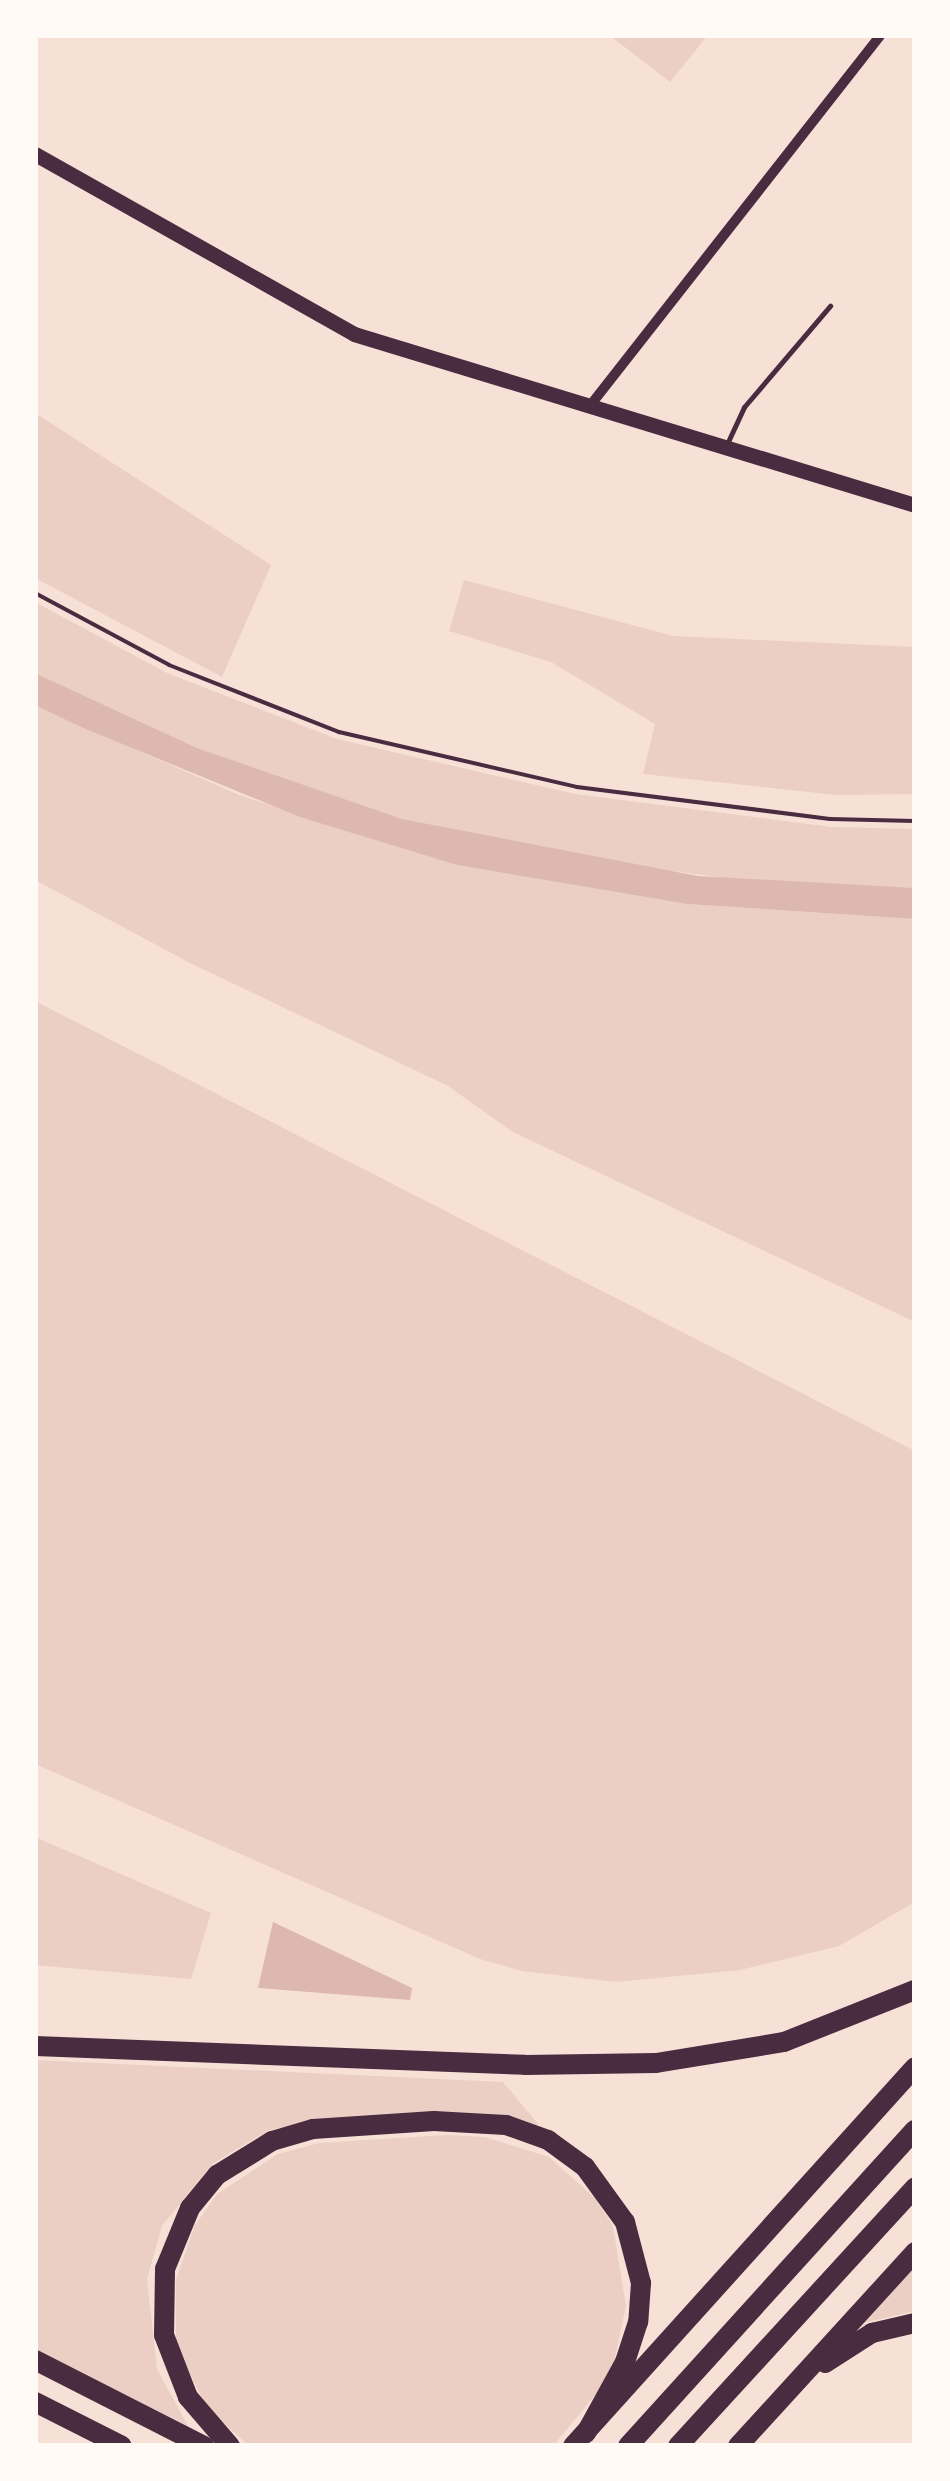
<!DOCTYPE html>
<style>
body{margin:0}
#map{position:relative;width:950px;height:2481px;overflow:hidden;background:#f7e1d7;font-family:Commissioner,sans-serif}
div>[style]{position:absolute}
.green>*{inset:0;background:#ebcfc5}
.water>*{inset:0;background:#dcb8b0}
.path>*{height:4px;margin:-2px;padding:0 2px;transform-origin:2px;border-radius:2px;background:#4a2c40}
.service>*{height:5px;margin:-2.5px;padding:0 2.5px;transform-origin:2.5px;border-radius:2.5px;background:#4a2c40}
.minor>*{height:10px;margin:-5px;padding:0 5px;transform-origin:5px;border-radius:5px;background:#4a2c40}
.secondary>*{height:15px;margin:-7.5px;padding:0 7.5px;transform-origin:7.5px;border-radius:7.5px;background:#4a2c40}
.motorway>*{height:20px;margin:-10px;padding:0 10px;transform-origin:10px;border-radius:10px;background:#4a2c40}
span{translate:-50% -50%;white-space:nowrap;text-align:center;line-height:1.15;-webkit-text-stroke:10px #fffaf5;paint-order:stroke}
.frame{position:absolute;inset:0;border:38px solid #fffaf5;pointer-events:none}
</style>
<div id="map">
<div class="green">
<i style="clip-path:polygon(609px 35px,708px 35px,670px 82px)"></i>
<i style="clip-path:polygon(35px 413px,271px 565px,222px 677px,35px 578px)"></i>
<i style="clip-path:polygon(464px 580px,673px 636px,915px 647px,915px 794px,836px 795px,643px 774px,655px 724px,551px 662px,449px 631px)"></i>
<i style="clip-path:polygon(35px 602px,167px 673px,337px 739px,575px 794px,832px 827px,915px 829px,915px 888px,778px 885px,628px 865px,402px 819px,314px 791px,197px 748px,35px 673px)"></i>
<i style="clip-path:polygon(35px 705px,239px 795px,457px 865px,687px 904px,915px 919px,915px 1322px,513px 1132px,448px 1086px,190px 963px,35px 880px)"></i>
<i style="clip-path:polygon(35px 1001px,915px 1451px,915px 1902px,839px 1946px,740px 1970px,616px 1982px,522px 1971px,480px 1959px,35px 1764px)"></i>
<i style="clip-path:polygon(35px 1837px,211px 1913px,191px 1979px,35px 1965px)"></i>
<i style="clip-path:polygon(35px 2060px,503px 2082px,539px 2125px,459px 2113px,324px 2119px,269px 2130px,212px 2164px,162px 2226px,147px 2279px,157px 2369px,188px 2426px,35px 2350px)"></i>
<i style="clip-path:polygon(446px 2135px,485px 2137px,549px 2157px,595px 2198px,613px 2226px,626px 2306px,613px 2367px,601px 2388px,553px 2446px,249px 2446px,206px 2407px,176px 2344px,176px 2279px,195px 2225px,217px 2194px,278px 2154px,319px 2143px)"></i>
<i style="clip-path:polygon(915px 2262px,915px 2311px,863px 2323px)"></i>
</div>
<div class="water">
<i style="clip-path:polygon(35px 673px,197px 748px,402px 819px,698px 876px,915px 888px,915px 919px,687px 904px,457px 865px,300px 817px,81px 727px,35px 705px)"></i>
<i style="clip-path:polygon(273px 1922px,412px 1988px,410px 2000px,258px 1988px)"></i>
</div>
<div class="path">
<i style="left:35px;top:593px;width:152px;rotate:28.2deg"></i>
<i style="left:169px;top:665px;width:183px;rotate:21.5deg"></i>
<i style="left:339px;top:732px;width:244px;rotate:13deg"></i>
<i style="left:577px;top:787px;width:255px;rotate:7.2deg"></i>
<i style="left:830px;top:819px;width:85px;rotate:1.3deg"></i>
</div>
<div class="service">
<i style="left:726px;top:446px;width:43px;rotate:-65.2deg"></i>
<i style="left:744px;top:407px;width:133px;rotate:-49.6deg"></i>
</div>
<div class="minor">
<i style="left:589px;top:407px;width:473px;rotate:-51.9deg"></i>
</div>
<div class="secondary">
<i style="left:35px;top:154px;width:366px;rotate:29.4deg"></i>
<i style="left:354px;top:334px;width:586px;rotate:16.95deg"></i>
</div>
<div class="motorway">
<i style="left:35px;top:2046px;width:490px;rotate:2.2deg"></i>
<i style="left:525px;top:2065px;width:131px;rotate:-0.9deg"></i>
<i style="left:656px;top:2063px;width:130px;rotate:-9.3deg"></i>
<i style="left:784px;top:2042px;width:141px;rotate:-21.7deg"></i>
<i style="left:35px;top:2360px;width:190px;rotate:27deg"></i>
<i style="left:825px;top:2363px;width:56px;rotate:-32.6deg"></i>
<i style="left:872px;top:2333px;width:44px;rotate:-13.1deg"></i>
<i style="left:35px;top:2402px;width:97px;rotate:26.8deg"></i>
<i style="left:230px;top:2446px;width:65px;rotate:-130.6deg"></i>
<i style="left:188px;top:2397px;width:66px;rotate:-111.2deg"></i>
<i style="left:164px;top:2335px;width:66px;rotate:-89.1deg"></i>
<i style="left:165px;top:2269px;width:66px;rotate:-67.7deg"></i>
<i style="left:190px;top:2208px;width:43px;rotate:-50.7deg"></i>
<i style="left:217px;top:2175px;width:65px;rotate:-31.7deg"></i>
<i style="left:272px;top:2141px;width:43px;rotate:-16.3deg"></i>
<i style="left:313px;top:2129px;width:121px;rotate:-3.8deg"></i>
<i style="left:434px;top:2121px;width:72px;rotate:3.2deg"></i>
<i style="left:506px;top:2125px;width:45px;rotate:19.7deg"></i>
<i style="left:548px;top:2140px;width:46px;rotate:36.1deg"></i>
<i style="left:585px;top:2167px;width:68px;rotate:54deg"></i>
<i style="left:625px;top:2222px;width:63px;rotate:75.3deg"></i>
<i style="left:641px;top:2283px;width:39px;rotate:94deg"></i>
<i style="left:638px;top:2322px;width:42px;rotate:108deg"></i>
<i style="left:625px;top:2362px;width:81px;rotate:118.8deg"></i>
<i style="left:573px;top:2446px;width:510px;rotate:-47.94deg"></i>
<i style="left:628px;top:2446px;width:427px;rotate:-47.8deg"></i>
<i style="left:678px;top:2446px;width:351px;rotate:-47.5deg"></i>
<i style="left:738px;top:2446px;width:263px;rotate:-47.6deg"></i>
</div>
<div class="frame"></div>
</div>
